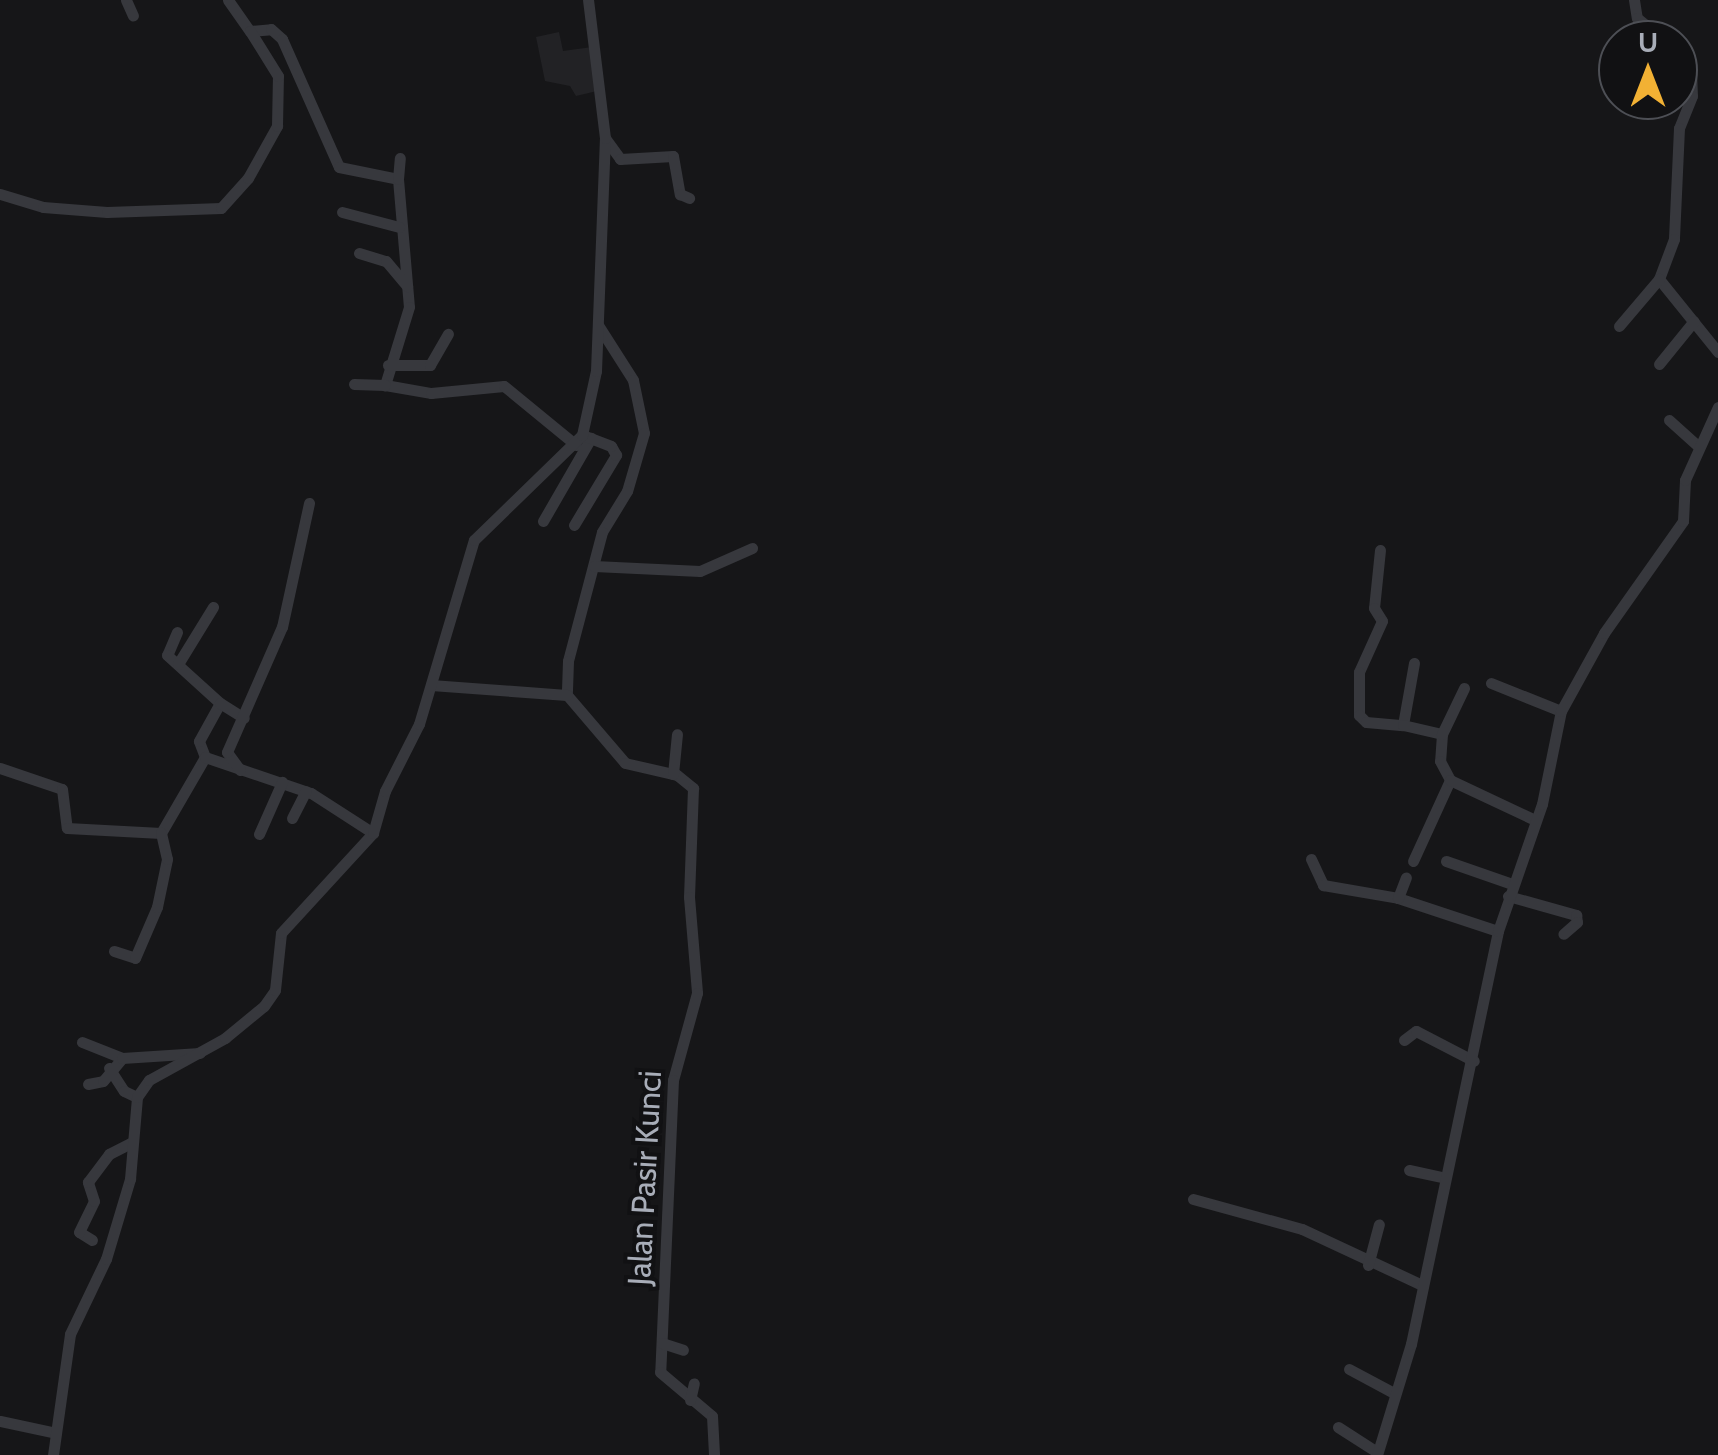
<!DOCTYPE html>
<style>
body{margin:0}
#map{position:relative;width:1718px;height:1455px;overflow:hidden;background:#161618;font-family:Cabin,sans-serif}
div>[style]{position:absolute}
.built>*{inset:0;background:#222225}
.minor>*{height:11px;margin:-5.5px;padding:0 5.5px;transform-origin:5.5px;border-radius:5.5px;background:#37383d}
span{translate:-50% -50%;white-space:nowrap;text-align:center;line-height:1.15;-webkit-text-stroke:8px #111113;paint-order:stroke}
.street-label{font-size:32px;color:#a8adb8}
.north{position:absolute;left:1598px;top:20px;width:100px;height:100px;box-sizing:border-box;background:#111113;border:2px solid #4d4f55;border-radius:50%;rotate:0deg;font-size:28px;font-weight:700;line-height:40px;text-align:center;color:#a8adb8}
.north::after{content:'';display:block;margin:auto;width:35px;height:45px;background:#f2b134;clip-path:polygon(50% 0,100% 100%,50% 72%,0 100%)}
</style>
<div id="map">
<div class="built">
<i style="clip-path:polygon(559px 32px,563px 51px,592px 47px,597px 91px,576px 96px,570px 86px,545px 81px,536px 37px)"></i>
</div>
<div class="minor">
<i style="left:126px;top:0;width:17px;rotate:66deg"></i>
<i style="left:228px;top:0;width:38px;rotate:55deg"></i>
<i style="left:250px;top:31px;width:21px;rotate:-5deg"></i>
<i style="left:271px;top:29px;width:15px;rotate:42deg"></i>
<i style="left:282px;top:39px;width:140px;rotate:66deg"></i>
<i style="left:339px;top:167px;width:60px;rotate:11.5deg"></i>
<i style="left:398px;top:179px;width:128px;rotate:85.1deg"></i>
<i style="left:409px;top:307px;width:82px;rotate:107.1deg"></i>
<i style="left:385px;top:385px;width:47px;rotate:9.9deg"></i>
<i style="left:431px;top:393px;width:73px;rotate:-5.5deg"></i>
<i style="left:504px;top:386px;width:93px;rotate:39.3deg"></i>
<i style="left:1634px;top:0;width:18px;rotate:81deg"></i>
<i style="left:1637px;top:18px;width:35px;rotate:39deg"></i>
<i style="left:1678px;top:53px;width:21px;rotate:51deg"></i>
<i style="left:1691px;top:69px;width:27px;rotate:88deg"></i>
<i style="left:1692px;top:96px;width:35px;rotate:112deg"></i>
<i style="left:1679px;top:128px;width:111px;rotate:92.6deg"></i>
<i style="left:1674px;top:239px;width:43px;rotate:110.6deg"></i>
<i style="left:1659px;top:279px;width:94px;rotate:51.1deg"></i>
<i style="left:605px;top:138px;width:26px;rotate:54deg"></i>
<i style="left:620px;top:159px;width:53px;rotate:-3.2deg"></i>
<i style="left:673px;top:156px;width:39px;rotate:80deg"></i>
<i style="left:680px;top:194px;width:10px;rotate:24deg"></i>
<i style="left:398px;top:179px;width:21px;rotate:-85deg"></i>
<i style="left:0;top:194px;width:45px;rotate:16.8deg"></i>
<i style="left:43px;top:207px;width:64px;rotate:4.5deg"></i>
<i style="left:107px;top:212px;width:114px;rotate:-2deg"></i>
<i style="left:221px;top:208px;width:40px;rotate:-48deg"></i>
<i style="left:248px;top:178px;width:60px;rotate:-60.9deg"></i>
<i style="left:277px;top:126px;width:50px;rotate:-88.9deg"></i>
<i style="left:278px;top:76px;width:53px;rotate:-121.9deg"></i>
<i style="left:342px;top:212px;width:59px;rotate:14.7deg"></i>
<i style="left:359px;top:253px;width:28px;rotate:17deg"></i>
<i style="left:386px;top:261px;width:33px;rotate:50deg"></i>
<i style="left:598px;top:325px;width:65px;rotate:57.5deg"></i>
<i style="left:633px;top:380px;width:54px;rotate:78.3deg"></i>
<i style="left:644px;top:433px;width:60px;rotate:106.3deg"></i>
<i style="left:627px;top:491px;width:48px;rotate:121.4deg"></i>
<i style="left:602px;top:532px;width:133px;rotate:104.8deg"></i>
<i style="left:568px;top:661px;width:34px;rotate:92deg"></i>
<i style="left:567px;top:695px;width:89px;rotate:49.5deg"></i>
<i style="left:625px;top:763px;width:53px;rotate:13deg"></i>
<i style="left:677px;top:775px;width:21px;rotate:39deg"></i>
<i style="left:693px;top:788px;width:109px;rotate:92.1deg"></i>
<i style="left:689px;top:897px;width:96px;rotate:85.2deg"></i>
<i style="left:697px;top:993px;width:90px;rotate:105.4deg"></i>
<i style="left:673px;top:1080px;width:292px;rotate:92.5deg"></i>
<i style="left:660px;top:1372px;width:68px;rotate:40.2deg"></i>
<i style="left:712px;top:1416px;width:39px;rotate:87deg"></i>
<i style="left:1619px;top:326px;width:62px;rotate:-49.6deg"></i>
<i style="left:1659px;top:364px;width:55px;rotate:-50.9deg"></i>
<i style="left:388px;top:365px;width:42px"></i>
<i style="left:430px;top:365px;width:36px;rotate:-60deg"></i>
<i style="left:354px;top:384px;width:31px;rotate:2deg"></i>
<i style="left:1669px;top:420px;width:40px;rotate:42deg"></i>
<i style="left:543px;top:521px;width:96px;rotate:-60deg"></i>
<i style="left:574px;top:525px;width:82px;rotate:-59deg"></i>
<i style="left:616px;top:455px;width:10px;rotate:-119deg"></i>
<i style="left:611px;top:446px;width:31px;rotate:-159deg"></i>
<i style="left:1380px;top:550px;width:58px;rotate:95.9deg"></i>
<i style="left:1374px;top:608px;width:15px;rotate:58deg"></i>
<i style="left:1382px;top:621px;width:56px;rotate:114.3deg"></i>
<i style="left:1359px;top:672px;width:43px;rotate:90deg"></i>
<i style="left:1359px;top:715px;width:10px;rotate:45deg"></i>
<i style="left:1366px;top:722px;width:37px;rotate:5deg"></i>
<i style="left:594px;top:566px;width:106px;rotate:2.7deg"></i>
<i style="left:700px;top:571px;width:57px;rotate:-23.9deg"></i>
<i style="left:177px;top:632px;width:25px;rotate:113deg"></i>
<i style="left:167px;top:655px;width:72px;rotate:42.2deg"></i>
<i style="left:1414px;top:663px;width:63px;rotate:100.1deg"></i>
<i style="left:1403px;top:725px;width:40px;rotate:13deg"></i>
<i style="left:1442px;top:734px;width:27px;rotate:94deg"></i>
<i style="left:1440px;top:761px;width:21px;rotate:62deg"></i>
<i style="left:178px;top:664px;width:67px;rotate:-58.4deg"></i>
<i style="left:1491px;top:683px;width:75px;rotate:21.8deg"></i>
<i style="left:431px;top:685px;width:136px;rotate:4.2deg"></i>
<i style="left:1442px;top:734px;width:51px;rotate:-64.4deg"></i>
<i style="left:205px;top:757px;width:17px;rotate:-111deg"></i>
<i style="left:199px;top:741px;width:43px;rotate:-61.1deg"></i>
<i style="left:220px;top:703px;width:28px;rotate:32deg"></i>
<i style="left:0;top:768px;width:65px;rotate:18.7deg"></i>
<i style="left:62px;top:789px;width:39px;rotate:83deg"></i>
<i style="left:67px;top:828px;width:94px;rotate:3deg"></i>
<i style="left:161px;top:833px;width:88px;rotate:-59.9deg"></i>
<i style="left:205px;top:757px;width:112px;rotate:18.8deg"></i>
<i style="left:311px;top:793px;width:74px;rotate:32.8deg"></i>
<i style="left:240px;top:770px;width:22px;rotate:-126deg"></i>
<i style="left:227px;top:752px;width:137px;rotate:-66.3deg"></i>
<i style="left:282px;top:627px;width:127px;rotate:-77.7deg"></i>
<i style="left:673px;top:774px;width:40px;rotate:-84.3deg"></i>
<i style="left:292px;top:818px;width:30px;rotate:-63deg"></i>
<i style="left:259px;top:834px;width:57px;rotate:-66.1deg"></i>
<i style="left:1311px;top:859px;width:29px;rotate:65deg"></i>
<i style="left:1323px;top:885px;width:76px;rotate:9.8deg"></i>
<i style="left:1398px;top:898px;width:105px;rotate:18.3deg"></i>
<i style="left:1413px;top:861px;width:89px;rotate:-65.4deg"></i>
<i style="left:1450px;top:780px;width:94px;rotate:25.2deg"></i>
<i style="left:1446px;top:861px;width:70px;rotate:19.2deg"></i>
<i style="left:1508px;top:896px;width:71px;rotate:15.6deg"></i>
<i style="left:1576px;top:915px;width:7px;rotate:82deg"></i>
<i style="left:1577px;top:922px;width:18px;rotate:139deg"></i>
<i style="left:1398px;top:898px;width:22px;rotate:-69deg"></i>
<i style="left:114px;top:951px;width:22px;rotate:18deg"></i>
<i style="left:135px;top:958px;width:56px;rotate:-66.7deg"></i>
<i style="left:157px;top:907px;width:49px;rotate:-78.2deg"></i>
<i style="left:167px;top:859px;width:27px;rotate:-103deg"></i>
<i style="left:1404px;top:1040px;width:15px;rotate:-37deg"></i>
<i style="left:1416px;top:1031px;width:65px;rotate:27.3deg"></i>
<i style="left:82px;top:1042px;width:43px;rotate:21.8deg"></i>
<i style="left:109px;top:1068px;width:27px;rotate:57deg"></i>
<i style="left:124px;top:1091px;width:14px;rotate:25deg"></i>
<i style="left:88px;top:1084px;width:15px;rotate:-11deg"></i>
<i style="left:103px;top:1081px;width:30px;rotate:-50deg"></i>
<i style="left:122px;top:1058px;width:78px;rotate:-3.7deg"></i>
<i style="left:1409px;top:1170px;width:35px;rotate:12deg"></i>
<i style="left:1193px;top:1199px;width:113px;rotate:15.4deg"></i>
<i style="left:1302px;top:1229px;width:130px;rotate:25deg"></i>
<i style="left:92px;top:1240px;width:15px;rotate:-148deg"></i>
<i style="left:79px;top:1232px;width:34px;rotate:-64deg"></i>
<i style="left:94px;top:1201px;width:20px;rotate:-108deg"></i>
<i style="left:88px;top:1182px;width:35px;rotate:-53deg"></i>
<i style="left:109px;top:1154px;width:27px;rotate:-27deg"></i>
<i style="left:1368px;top:1265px;width:42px;rotate:-75deg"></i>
<i style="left:662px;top:1343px;width:22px;rotate:18deg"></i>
<i style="left:1349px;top:1369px;width:49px;rotate:28.1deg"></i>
<i style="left:690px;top:1400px;width:17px;rotate:-77deg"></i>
<i style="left:0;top:1421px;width:57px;rotate:12.1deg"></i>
<i style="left:1338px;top:1427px;width:46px;rotate:32.7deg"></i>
<i style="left:53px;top:1455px;width:122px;rotate:-82deg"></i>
<i style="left:70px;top:1334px;width:83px;rotate:-64.4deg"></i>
<i style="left:106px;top:1259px;width:84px;rotate:-73.3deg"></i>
<i style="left:130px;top:1179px;width:82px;rotate:-85.1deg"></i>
<i style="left:137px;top:1097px;width:21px;rotate:-55deg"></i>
<i style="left:149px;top:1080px;width:87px;rotate:-28.9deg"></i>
<i style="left:225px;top:1038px;width:50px;rotate:-39.4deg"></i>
<i style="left:264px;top:1006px;width:19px;rotate:-55deg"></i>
<i style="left:275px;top:990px;width:57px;rotate:-84deg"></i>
<i style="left:281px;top:933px;width:136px;rotate:-47.4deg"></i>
<i style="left:373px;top:833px;width:44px;rotate:-74.1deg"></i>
<i style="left:385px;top:791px;width:75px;rotate:-63.1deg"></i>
<i style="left:419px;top:724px;width:192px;rotate:-73.4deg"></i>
<i style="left:474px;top:540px;width:151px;rotate:-44.2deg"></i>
<i style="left:582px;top:435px;width:66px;rotate:-77.7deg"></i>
<i style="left:596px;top:371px;width:233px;rotate:-87.8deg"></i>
<i style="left:605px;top:138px;width:139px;rotate:-97deg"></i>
<i style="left:1377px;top:1455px;width:116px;rotate:-73deg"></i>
<i style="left:1411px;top:1344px;width:422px;rotate:-78.1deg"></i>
<i style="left:1498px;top:931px;width:134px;rotate:-70.9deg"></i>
<i style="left:1542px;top:804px;width:95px;rotate:-78.5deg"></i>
<i style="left:1561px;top:711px;width:89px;rotate:-61.1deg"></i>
<i style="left:1604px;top:633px;width:137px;rotate:-54.8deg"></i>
<i style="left:1683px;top:521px;width:41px;rotate:-87.2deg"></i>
<i style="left:1685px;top:480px;width:80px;rotate:-65.7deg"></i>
</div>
<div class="street-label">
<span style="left:645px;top:1178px;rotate:-87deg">Jalan Pasir Kunci</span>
</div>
<div class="north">U</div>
</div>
